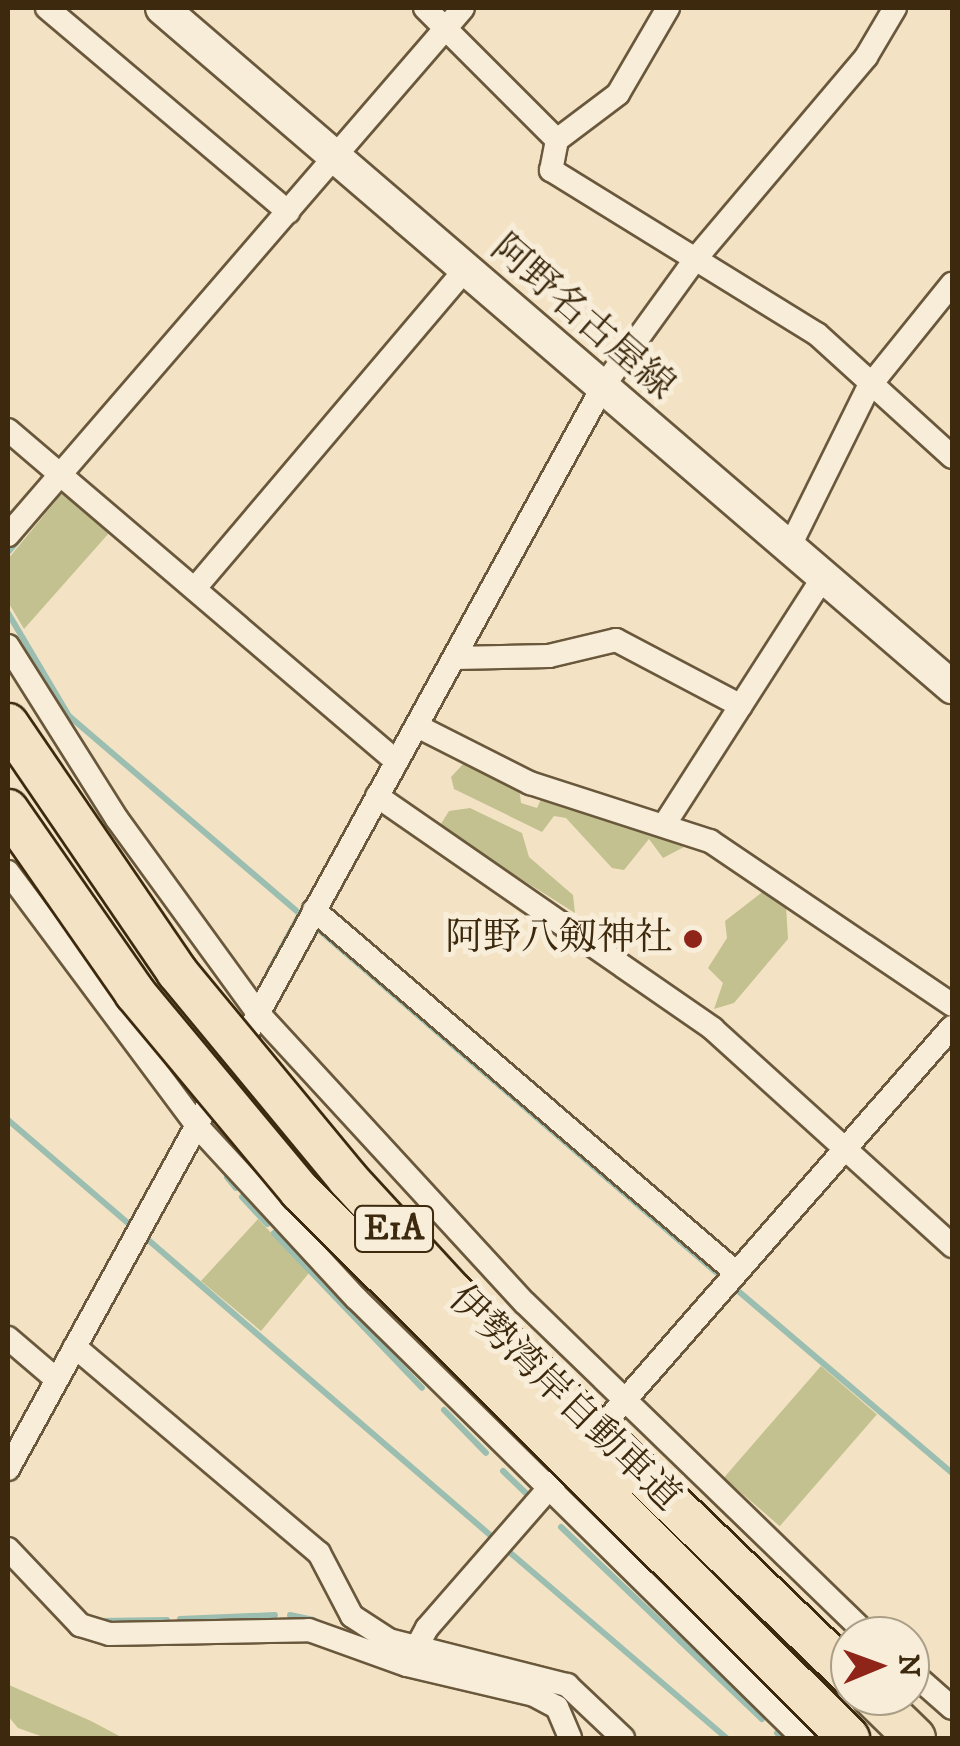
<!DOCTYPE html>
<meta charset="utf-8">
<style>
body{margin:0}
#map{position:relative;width:960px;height:1746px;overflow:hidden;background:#f3e3c4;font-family:"IM FELL DW Pica","Noto Serif JP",serif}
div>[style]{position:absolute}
.green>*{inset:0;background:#c2c18f;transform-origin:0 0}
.stream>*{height:6px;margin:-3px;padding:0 3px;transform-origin:3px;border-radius:3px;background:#9bbeb1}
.roads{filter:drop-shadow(2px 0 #6a583c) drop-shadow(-2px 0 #6a583c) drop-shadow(0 2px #6a583c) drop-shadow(0 -2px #6a583c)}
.street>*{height:22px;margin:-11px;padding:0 11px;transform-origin:11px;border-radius:11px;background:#f7edd9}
.secondary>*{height:32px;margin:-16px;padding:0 16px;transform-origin:16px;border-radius:16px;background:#f7edd9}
.highway>*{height:40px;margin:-20px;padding:0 20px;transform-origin:20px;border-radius:20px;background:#f3e3c4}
.bridges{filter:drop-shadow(2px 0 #3c290e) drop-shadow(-2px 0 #3c290e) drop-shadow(0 2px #3c290e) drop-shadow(0 -2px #3c290e)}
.highway-bridge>*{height:40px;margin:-20px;padding:0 20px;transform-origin:20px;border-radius:20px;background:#f3e3c4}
.dots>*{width:28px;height:28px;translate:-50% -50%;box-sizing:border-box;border:5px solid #f7edd9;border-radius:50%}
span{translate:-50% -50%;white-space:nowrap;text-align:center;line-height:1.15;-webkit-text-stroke:10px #f7edd9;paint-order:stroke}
.shield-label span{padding:2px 8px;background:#f7edd9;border:2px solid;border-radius:8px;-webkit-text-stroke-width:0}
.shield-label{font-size:35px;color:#3c290e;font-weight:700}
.street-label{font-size:38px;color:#3c290e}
.poi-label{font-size:38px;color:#3c290e}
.right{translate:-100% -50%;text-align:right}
.frame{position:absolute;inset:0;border:10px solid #3c290e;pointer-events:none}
.north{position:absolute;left:830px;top:1616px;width:100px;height:100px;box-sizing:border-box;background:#f7edd9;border:2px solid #ac9f88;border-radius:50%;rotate:89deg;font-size:28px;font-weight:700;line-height:40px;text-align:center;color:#3c290e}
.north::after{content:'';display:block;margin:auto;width:35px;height:45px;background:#8f2418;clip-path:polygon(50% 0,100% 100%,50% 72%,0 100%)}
</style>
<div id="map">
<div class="green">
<i style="clip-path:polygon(63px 492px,109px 533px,24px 629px,8px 602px,8px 559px)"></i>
<i style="clip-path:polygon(465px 762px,519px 788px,521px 803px,537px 808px,542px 797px,684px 847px,663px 858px,649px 839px,624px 870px,612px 868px,566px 818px,554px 816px,542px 832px,454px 789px,451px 777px)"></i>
<i style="clip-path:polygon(470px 808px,522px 833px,529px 857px,573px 895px,575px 913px,439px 827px,449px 811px)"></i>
<i style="clip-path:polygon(765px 890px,786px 906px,788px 939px,734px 1003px,714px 1009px,723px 983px,708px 968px,727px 938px,725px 921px)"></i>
<i style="clip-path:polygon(258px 1219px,309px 1273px,261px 1331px,201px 1281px)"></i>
<i style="left:821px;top:1366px;width:74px;height:148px;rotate:41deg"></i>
<i style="clip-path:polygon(9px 1685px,91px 1721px,123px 1738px,46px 1738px,18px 1728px,8px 1716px)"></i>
</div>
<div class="stream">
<i style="left:8px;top:552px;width:18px;rotate:-49deg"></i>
<i style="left:8px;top:613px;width:120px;rotate:59.4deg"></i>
<i style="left:69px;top:716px;width:304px;rotate:40.6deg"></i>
<i style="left:300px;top:914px;width:67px;rotate:118.5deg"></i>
<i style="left:319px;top:930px;width:525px;rotate:40.76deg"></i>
<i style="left:8px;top:1120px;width:160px;rotate:40.7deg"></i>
<i style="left:227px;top:1177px;width:14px;rotate:51deg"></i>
<i style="left:242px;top:1197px;width:37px;rotate:47deg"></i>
<i style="left:274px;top:1233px;width:214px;rotate:46.3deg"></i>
<i style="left:146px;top:1238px;width:459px;rotate:40.8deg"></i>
<i style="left:737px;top:1290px;width:282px;rotate:40.4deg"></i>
<i style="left:444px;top:1410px;width:60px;rotate:45.7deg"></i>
<i style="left:503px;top:1471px;width:32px;rotate:44deg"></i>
<i style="left:561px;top:1527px;width:278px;rotate:43.7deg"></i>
<i style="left:507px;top:1550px;width:289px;rotate:40.6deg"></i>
<i style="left:290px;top:1615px;width:24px;rotate:12deg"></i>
<i style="left:180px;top:1619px;width:95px;rotate:-2.4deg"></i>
<i style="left:99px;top:1621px;width:68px;rotate:-0.8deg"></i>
<i style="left:777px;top:1733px;width:7px;rotate:45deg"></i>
</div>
<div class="roads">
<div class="street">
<i style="left:47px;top:8px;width:316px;rotate:40.2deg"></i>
<i style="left:425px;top:8px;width:187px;rotate:45deg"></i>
<i style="left:668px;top:8px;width:99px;rotate:120.2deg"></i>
<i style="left:618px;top:94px;width:76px;rotate:143deg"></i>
<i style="left:557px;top:140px;width:31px;rotate:101deg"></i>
<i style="left:551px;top:170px;width:312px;rotate:31.7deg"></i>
<i style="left:817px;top:334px;width:183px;rotate:42.3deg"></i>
<i style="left:8px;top:430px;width:511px;rotate:40.48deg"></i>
<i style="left:8px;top:535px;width:696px;rotate:-49.19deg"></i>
<i style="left:790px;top:546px;width:176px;rotate:-63.7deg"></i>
<i style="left:868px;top:388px;width:134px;rotate:-51.1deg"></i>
<i style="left:196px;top:587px;width:416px;rotate:-49.7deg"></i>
<i style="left:8px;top:646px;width:204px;rotate:57.8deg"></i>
<i style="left:117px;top:819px;width:240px;rotate:54deg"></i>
<i style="left:258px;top:1013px;width:394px;rotate:47.4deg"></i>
<i style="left:525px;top:1303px;width:479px;rotate:44.1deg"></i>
<i style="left:455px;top:658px;width:94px;rotate:-1.2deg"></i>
<i style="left:549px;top:656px;width:69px;rotate:-13.4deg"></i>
<i style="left:616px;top:640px;width:141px;rotate:27.8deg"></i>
<i style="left:417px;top:726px;width:127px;rotate:26.8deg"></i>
<i style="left:530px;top:783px;width:189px;rotate:17.9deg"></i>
<i style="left:710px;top:841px;width:292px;rotate:34.1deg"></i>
<i style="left:377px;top:796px;width:409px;rotate:34.7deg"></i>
<i style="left:713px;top:1029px;width:323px;rotate:42.2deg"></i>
<i style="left:666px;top:822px;width:292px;rotate:-57.3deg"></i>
<i style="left:8px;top:872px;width:318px;rotate:53.3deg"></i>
<i style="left:198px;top:1127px;width:233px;rotate:47.3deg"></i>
<i style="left:356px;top:1298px;width:627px;rotate:44.55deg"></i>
<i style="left:314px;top:910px;width:554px;rotate:40.68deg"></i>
<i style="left:8px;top:1338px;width:63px;rotate:40.5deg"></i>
<i style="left:75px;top:1347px;width:319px;rotate:40.2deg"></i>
<i style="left:319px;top:1553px;width:71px;rotate:62.4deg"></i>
<i style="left:352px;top:1616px;width:44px;rotate:33deg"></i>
<i style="left:389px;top:1640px;width:184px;rotate:14.2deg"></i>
<i style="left:567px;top:1685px;width:77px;rotate:43.4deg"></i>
<i style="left:590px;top:1440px;width:549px;rotate:-48.77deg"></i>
<i style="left:8px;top:1469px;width:1233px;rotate:-61.21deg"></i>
<i style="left:602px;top:388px;width:162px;rotate:-54.1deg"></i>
<i style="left:697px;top:257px;width:262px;rotate:-49.8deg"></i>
<i style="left:866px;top:57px;width:57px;rotate:-59.4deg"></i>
<i style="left:557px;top:1479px;width:198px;rotate:131.1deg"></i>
<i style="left:427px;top:1628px;width:42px;rotate:118.4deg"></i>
<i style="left:407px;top:1665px;width:130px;rotate:13.3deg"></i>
<i style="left:534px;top:1695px;width:26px;rotate:28deg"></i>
<i style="left:557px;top:1707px;width:34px;rotate:67deg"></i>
<i style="left:8px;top:1549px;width:105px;rotate:46.5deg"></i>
<i style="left:80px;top:1625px;width:30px;rotate:17deg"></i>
<i style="left:109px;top:1634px;width:200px;rotate:-1.1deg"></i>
<i style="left:309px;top:1630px;width:104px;rotate:19.7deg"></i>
<i style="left:910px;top:1671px;width:56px;rotate:41.4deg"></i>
</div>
<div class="secondary">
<i style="left:162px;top:8px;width:1042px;rotate:40.68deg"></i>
</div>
<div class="highway">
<i style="left:872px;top:1696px;width:60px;rotate:44.3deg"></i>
</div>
</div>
<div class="bridges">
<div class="highway-bridge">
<i style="left:8px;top:724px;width:300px;rotate:55.7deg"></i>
<i style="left:177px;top:972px;width:268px;rotate:50.4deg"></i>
<i style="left:348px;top:1179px;width:155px;rotate:47.4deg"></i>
<i style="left:453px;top:1293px;width:551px;rotate:43.9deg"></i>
<i style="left:8px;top:810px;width:223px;rotate:55.2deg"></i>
<i style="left:135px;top:993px;width:258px;rotate:50.2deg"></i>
<i style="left:300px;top:1191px;width:775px;rotate:44.9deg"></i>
</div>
</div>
<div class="dots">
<i style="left:693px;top:939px;background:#8f2418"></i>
</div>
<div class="shield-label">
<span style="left:394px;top:1229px">E1A</span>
</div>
<div class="street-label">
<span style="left:582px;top:318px;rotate:41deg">阿野名古屋線</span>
<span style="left:564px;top:1399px;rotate:44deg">伊勢湾岸自動車道</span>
</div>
<div class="poi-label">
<span class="right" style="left:673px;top:939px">阿野八剱神社</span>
</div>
<div class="frame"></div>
<div class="north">N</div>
</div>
